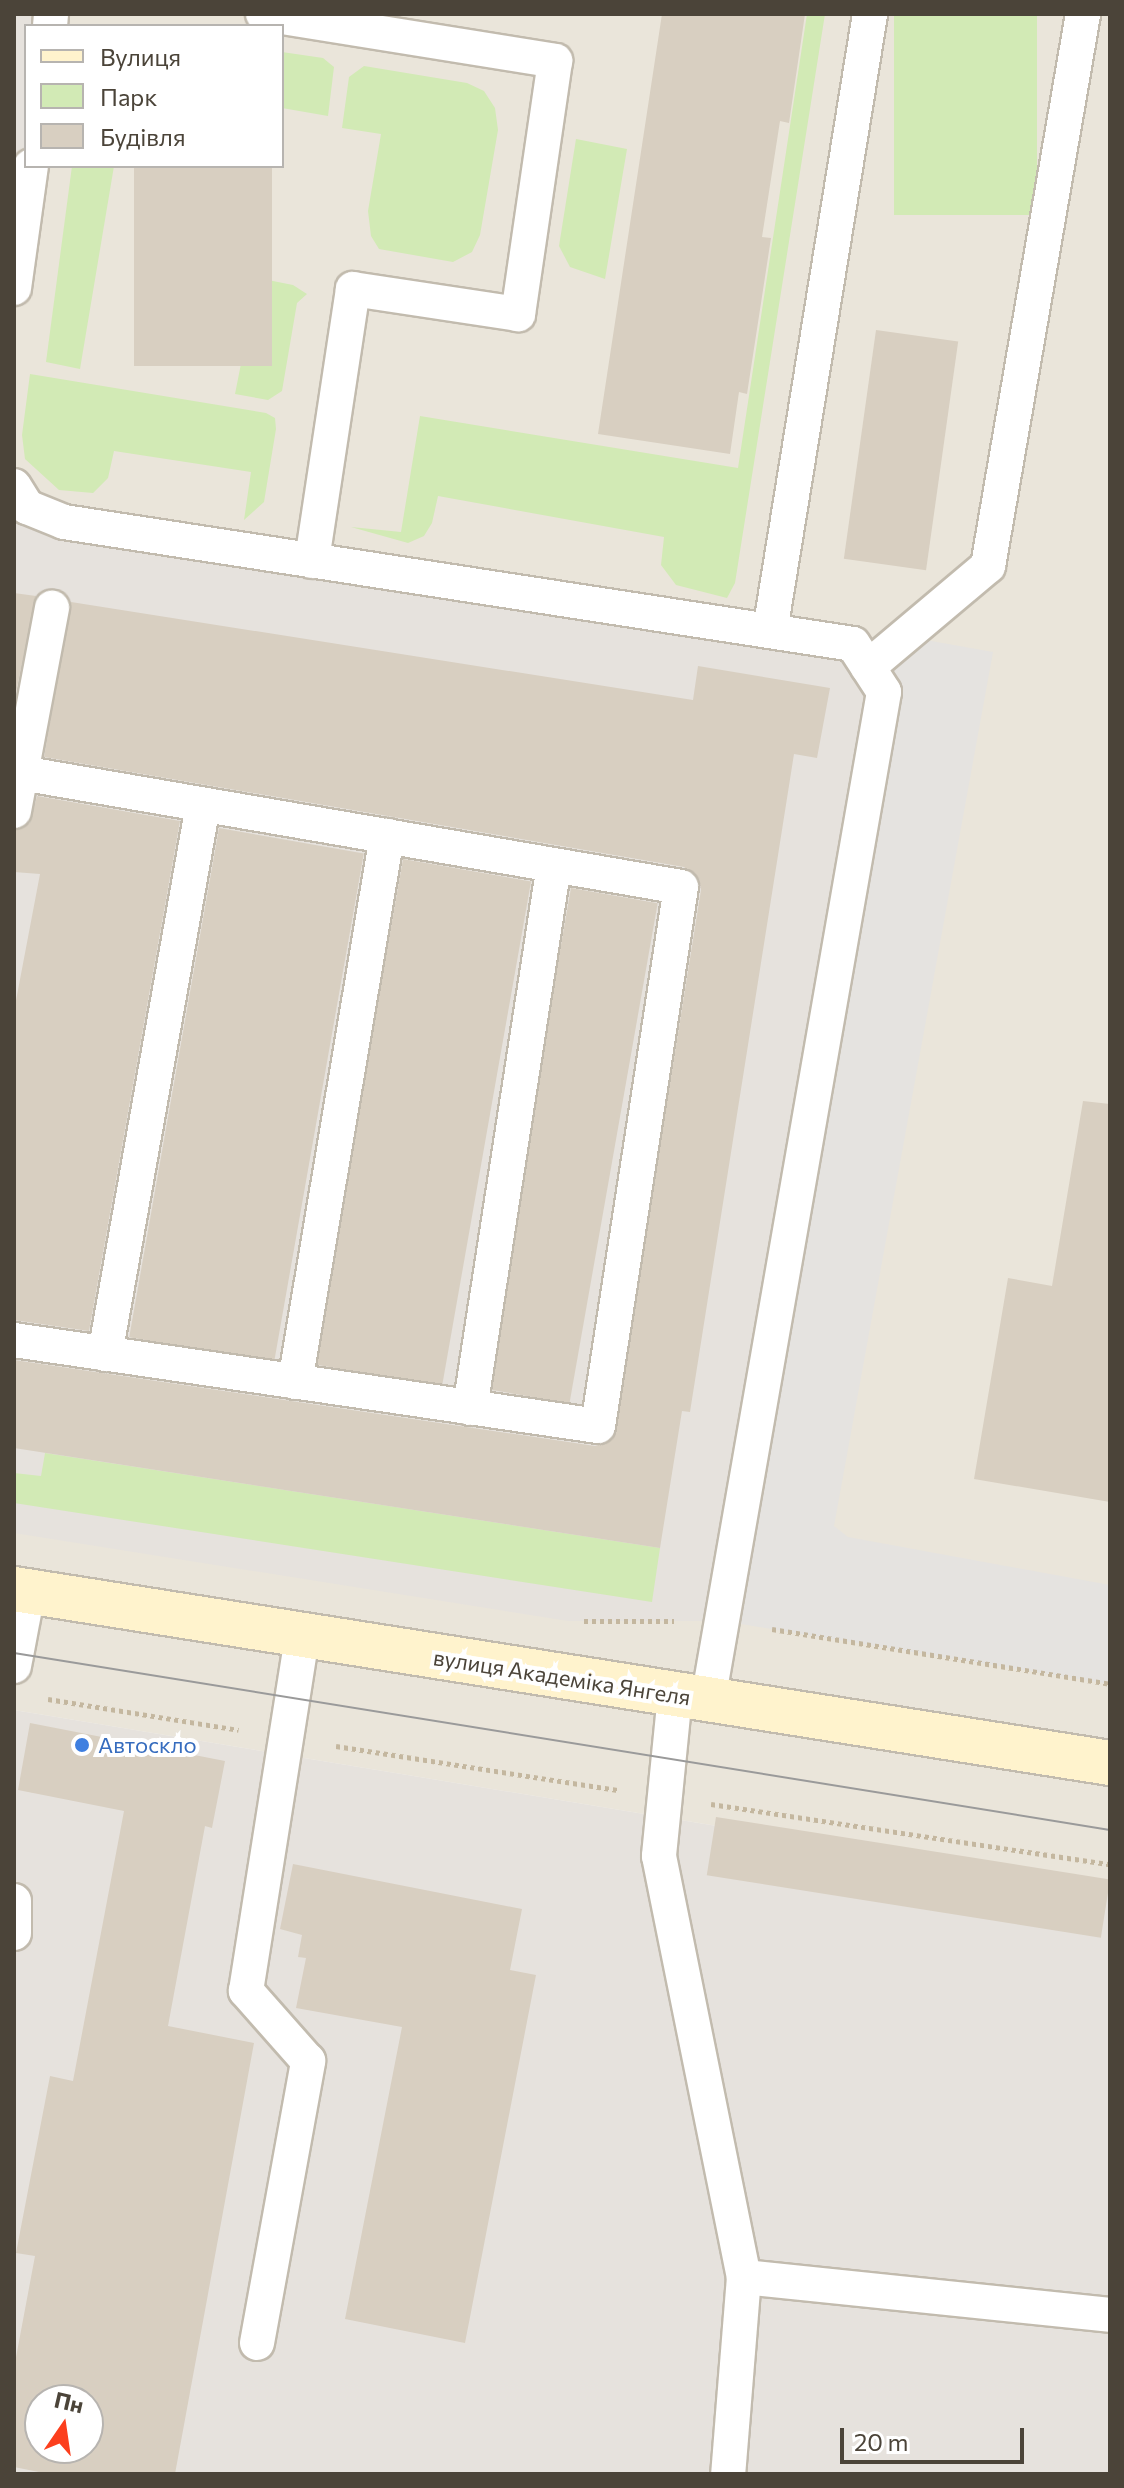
<!DOCTYPE html>
<meta charset="utf-8">
<style>
body{margin:0}
#map{position:relative;width:1124px;height:2488px;overflow:hidden;background:#f6f3ec;font-family:Commissioner,sans-serif}
div>[style]{position:absolute}
.residential>*{inset:0;background:#eae5da}
.industrial>*{inset:0;background:#e6e2dd}
.green>*{inset:0;background:#d2eab5;transform-origin:0 0}
.parking>*{inset:0;background:#e5e3e0}
.building>*{inset:0;background:#d8cfc1;transform-origin:0 0}
.path>*{height:5px;margin-top:-2.5px;transform-origin:0;background:repeating-linear-gradient(90deg,#c4b79f 0 4px,transparent 0 8px)}
.roads{filter:drop-shadow(2px 0 #c2bbae) drop-shadow(-2px 0 #c2bbae) drop-shadow(0 2px #c2bbae) drop-shadow(0 -2px #c2bbae)}
.lane>*{height:34px;margin:-17px;padding:0 17px;transform-origin:17px;border-radius:17px;background:#fff}
.secondary>*{height:44px;margin:-22px;padding:0 22px;transform-origin:22px;border-radius:22px;background:#fff3cd}
.tram>*{height:2px;margin:-1px;padding:0 1px;transform-origin:1px;border-radius:1px;background:#9a9a9a}
.dots>*{width:22px;height:22px;translate:-50% -50%;box-sizing:border-box;border:4px solid #fff;border-radius:50%}
span{translate:-50% -50%;white-space:nowrap;text-align:center;line-height:1.15;-webkit-text-stroke:8px #fff;paint-order:stroke}
.street-label{font-size:22px;color:#4b4439}
.shop-label{font-size:22px;color:#366cbe}
.left{translate:0 -50%;text-align:left}
.frame{position:absolute;inset:0;border:16px solid #4b4439;pointer-events:none}
.legend{position:absolute;left:24px;top:24px;width:260px;height:144px;box-sizing:border-box;background:#fff;border:2px solid #b7b4b0;margin:0;padding:10px 14px;list-style:none;font-size:24px;color:#4b4439}
.legend li{display:flex;align-items:center;gap:16px;height:40px}
.legend b{width:40px;border:2px solid #b7b4b0}
.north{position:absolute;left:24px;top:2384px;width:80px;height:80px;box-sizing:border-box;background:#fff;border:2px solid #b7b4b0;border-radius:50%;rotate:13deg;font-size:22px;font-weight:700;line-height:32px;text-align:center;color:#4b4439}
.north::after{content:'';display:block;margin:auto;width:28px;height:36px;background:#fc3f1d;clip-path:polygon(50% 0,100% 100%,50% 72%,0 100%)}
.scale{position:absolute;left:840px;top:2428px;width:184px;height:36px;box-sizing:border-box;border:4px solid #4b4439;border-top:0;padding-left:10px;font-size:24px;line-height:28px;white-space:nowrap;color:#4b4439;-webkit-text-stroke:6px #fff;paint-order:stroke}
</style>
<div id="map">
<div class="residential">
<i style="clip-path:polygon(evenodd,14px 14px,1110px 14px,1110px 1891px,14px 1710px,14px 14px,26px 26px,282px 26px,282px 166px,26px 166px,26px 26px)"></i>
</div>
<div class="industrial">
<i style="clip-path:polygon(14px 14px,51px 14px,50px 26px,26px 26px,26px 166px,14px 288px)"></i>
<i style="clip-path:polygon(14px 486px,27px 507px,853px 644px,884px 692px,722px 1621px,568px 1621px,14px 1533px)"></i>
<i style="clip-path:polygon(evenodd,14px 1710px,1110px 1891px,1110px 2474px,14px 2474px,14px 1710px,40px 2400px,88px 2400px,88px 2448px,40px 2448px,40px 2400px)"></i>
</div>
<div class="green">
<i style="clip-path:polygon(807px 14px,825px 14px,735px 583px,727px 598px,676px 585px,661px 565px,664px 537px,438px 496px,432px 523px,424px 536px,408px 543px,351px 527px,401px 532px,420px 416px,738px 468px)"></i>
<i style="left:894px;top:14px;width:143px;height:201px"></i>
<i style="clip-path:polygon(282px 52px,323px 58px,334px 67px,328px 116px,282px 108px)"></i>
<i style="clip-path:polygon(364px 66px,467px 83px,484px 91px,495px 108px,498px 130px,480px 235px,472px 252px,453px 262px,379px 249px,371px 236px,368px 211px,381px 134px,342px 128px,349px 77px)"></i>
<i style="clip-path:polygon(576px 139px,627px 149px,605px 279px,570px 267px,559px 246px)"></i>
<i style="clip-path:polygon(72px 166px,114px 166px,80px 369px,46px 362px)"></i>
<i style="clip-path:polygon(258px 278px,293px 285px,307px 294px,297px 303px,282px 391px,268px 400px,235px 394px)"></i>
<i style="clip-path:polygon(30px 374px,266px 413px,275px 418px,276px 429px,264px 502px,244px 520px,251px 472px,114px 451px,108px 478px,93px 493px,59px 490px,25px 459px,22px 435px)"></i>
<i style="clip-path:polygon(45px 1453px,660px 1548px,652px 1602px,14px 1503px,14px 1473px,41px 1476px)"></i>
</div>
<div class="parking">
<i style="clip-path:polygon(909px 637px,993px 652px,834px 1526px,848px 1537px,1110px 1585px,1110px 1684px,722px 1621px,889px 653px)"></i>
</div>
<div class="building">
<i style="clip-path:polygon(662px 14px,805px 14px,789px 123px,780px 121px,762px 237px,771px 238px,747px 394px,739px 392px,730px 454px,598px 434px)"></i>
<i style="left:134px;top:166px;width:138px;height:200px"></i>
<i style="left:876px;top:330px;width:83px;height:231px;rotate:8deg"></i>
<i style="clip-path:polygon(14px 593px,36px 596px,14px 702px)"></i>
<i style="clip-path:polygon(71px 602px,693px 700px,698px 666px,830px 688px,817px 758px,794px 754px,690px 1412px,682px 1411px,660px 1548px,14px 1448px,14px 1360px,595px 1446px,613px 1439px,701px 890px,699px 879px,684px 867px,44px 757px)"></i>
<i style="clip-path:polygon(37px 796px,180px 821px,89px 1331px,14px 1320px,14px 1011px,40px 874px,14px 872px,14px 830px,30px 823px)"></i>
<i style="left:219px;top:828px;width:147px;height:517px;rotate:10deg"></i>
<i style="left:403px;top:859px;width:130px;height:513px;rotate:10deg"></i>
<i style="left:571px;top:888px;width:88px;height:508px;rotate:10deg"></i>
<i style="clip-path:polygon(1083px 1101px,1110px 1104px,1110px 1502px,974px 1479px,1008px 1278px,1052px 1286px)"></i>
<i style="clip-path:polygon(evenodd,30px 1723px,225px 1761px,212px 1828px,205px 1826px,168px 2026px,254px 2043px,175px 2474px,49px 2474px,14px 2467px,14px 2368px,35px 2256px,16px 2253px,50px 2076px,73px 2081px,124px 1811px,18px 1790px,30px 1723px,40px 2400px,88px 2400px,88px 2448px,40px 2448px,40px 2400px)"></i>
<i style="left:716px;top:1817px;width:399px;height:59px;rotate:9deg"></i>
<i style="clip-path:polygon(293px 1864px,522px 1909px,510px 1970px,536px 1975px,465px 2343px,345px 2319px,402px 2027px,296px 2008px,306px 1958px,298px 1957px,302px 1935px,280px 1929px)"></i>
</div>
<div class="path">
<i style="left:584px;top:1621px;width:90px"></i>
<i style="left:772px;top:1629px;width:342px;rotate:9.2deg"></i>
<i style="left:48px;top:1699px;width:193px;rotate:9.2deg"></i>
<i style="left:336px;top:1746px;width:285px;rotate:8.9deg"></i>
<i style="left:711px;top:1804px;width:403px;rotate:8.6deg"></i>
</div>
<div class="roads">
<div class="lane">
<i style="left:263px;top:14px;width:296px;rotate:9.1deg"></i>
<i style="left:555px;top:61px;width:256px;rotate:98.3deg"></i>
<i style="left:518px;top:314px;width:167px;rotate:-171.4deg"></i>
<i style="left:353px;top:289px;width:275px;rotate:98.6deg"></i>
<i style="left:50px;top:26px;width:12px;rotate:-85deg"></i>
<i style="left:14px;top:288px;width:123px;rotate:-82.1deg"></i>
<i style="left:14px;top:486px;width:25px;rotate:58deg"></i>
<i style="left:27px;top:507px;width:40px;rotate:22deg"></i>
<i style="left:64px;top:522px;width:798px;rotate:8.79deg"></i>
<i style="left:853px;top:644px;width:57px;rotate:57.1deg"></i>
<i style="left:884px;top:692px;width:1023px;rotate:99.9deg"></i>
<i style="left:770px;top:631px;width:625px;rotate:-80.79deg"></i>
<i style="left:868px;top:667px;width:157px;rotate:-40.1deg"></i>
<i style="left:988px;top:566px;width:560px;rotate:-80.23deg"></i>
<i style="left:14px;top:811px;width:207px;rotate:-79.4deg"></i>
<i style="left:14px;top:1340px;width:590px;rotate:8.38deg"></i>
<i style="left:598px;top:1426px;width:545px;rotate:-81.25deg"></i>
<i style="left:681px;top:887px;width:670px;rotate:-170.2deg"></i>
<i style="left:105px;top:1354px;width:558px;rotate:-79.88deg"></i>
<i style="left:295px;top:1382px;width:554px;rotate:-80.44deg"></i>
<i style="left:470px;top:1408px;width:549px;rotate:-81.21deg"></i>
<i style="left:14px;top:1666px;width:75px;rotate:-79.3deg"></i>
<i style="left:675px;top:1695px;width:162px;rotate:95.7deg"></i>
<i style="left:659px;top:1856px;width:429px;rotate:78.6deg"></i>
<i style="left:744px;top:2277px;width:198px;rotate:94.6deg"></i>
<i style="left:14px;top:1901px;width:32px;rotate:90deg"></i>
<i style="left:744px;top:2277px;width:368px;rotate:5.9deg"></i>
<i style="left:257px;top:2343px;width:287px;rotate:-79.7deg"></i>
<i style="left:308px;top:2061px;width:94px;rotate:-131.5deg"></i>
<i style="left:246px;top:1991px;width:359px;rotate:-81deg"></i>
</div>
<div class="secondary">
<i style="left:14px;top:1589px;width:1110px;rotate:9.02deg"></i>
</div>
</div>
<div class="tram">
<i style="left:14px;top:1653px;width:1110px;rotate:9.17deg"></i>
</div>
<div class="dots">
<i style="left:82px;top:1745px;background:#3f7fe0"></i>
</div>
<div class="street-label">
<span style="left:562px;top:1677px;rotate:9deg">вулиця Академіка Янгеля</span>
</div>
<div class="shop-label">
<span class="left" style="left:98px;top:1745px">Автоскло</span>
</div>
<div class="frame"></div>
<ul class="legend">
<li><b style="height:10px;background:#fff3cd"></b>Вулиця</li>
<li><b style="height:22px;background:#d2eab5"></b>Парк</li>
<li><b style="height:22px;background:#d8cfc1"></b>Будівля</li>
</ul>
<div class="north">Пн</div>
<div class="scale">20 m</div>
</div>
